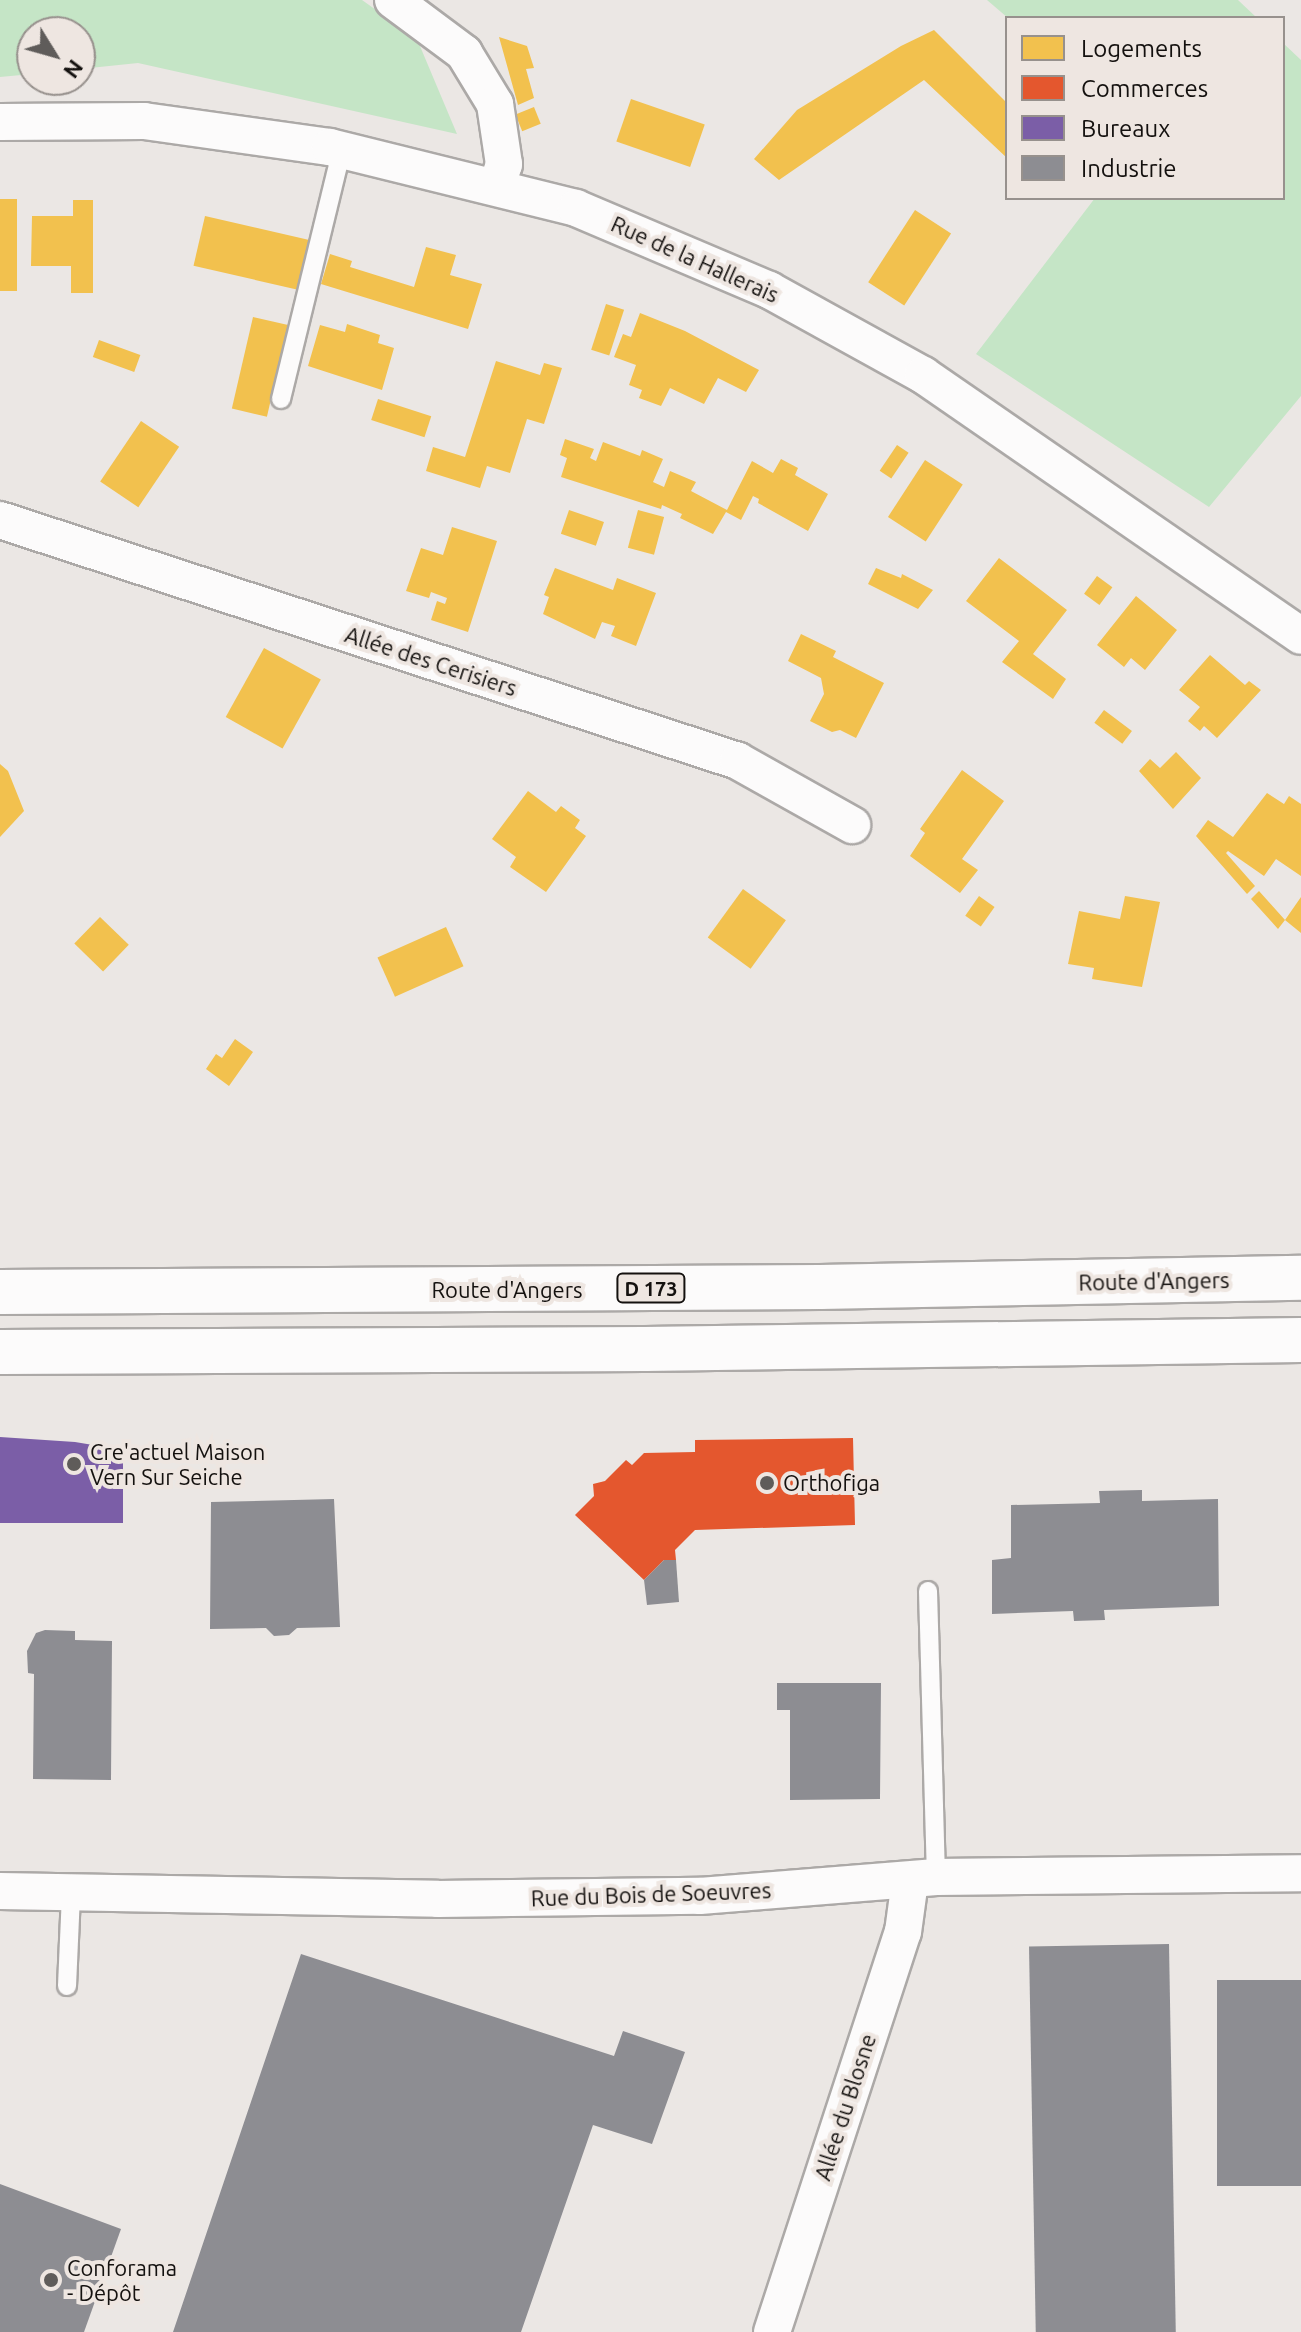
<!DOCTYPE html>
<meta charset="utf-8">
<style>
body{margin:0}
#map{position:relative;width:1301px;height:2332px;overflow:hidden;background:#ebe7e4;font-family:Ubuntu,sans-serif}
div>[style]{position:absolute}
.green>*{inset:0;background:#c5e5c6}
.homes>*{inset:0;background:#f2c14e;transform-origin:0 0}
.shops>*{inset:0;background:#e4572e}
.offices>*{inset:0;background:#7b5ea7}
.industry>*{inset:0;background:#8d8d92;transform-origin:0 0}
.roads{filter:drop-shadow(2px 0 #aca9a7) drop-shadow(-2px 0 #aca9a7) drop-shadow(0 2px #aca9a7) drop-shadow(0 -2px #aca9a7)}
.lane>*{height:18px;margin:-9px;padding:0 9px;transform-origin:9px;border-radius:9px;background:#fcfbfb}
.street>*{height:36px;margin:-18px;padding:0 18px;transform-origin:18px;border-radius:18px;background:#fcfbfb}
.highway>*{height:44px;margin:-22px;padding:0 22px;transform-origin:22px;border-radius:22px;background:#fcfbfb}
.dots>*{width:22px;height:22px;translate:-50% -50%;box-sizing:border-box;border:4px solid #eee6e1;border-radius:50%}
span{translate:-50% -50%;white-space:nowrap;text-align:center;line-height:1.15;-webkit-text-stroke:8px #eee6e1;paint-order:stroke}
.shield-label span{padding:2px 6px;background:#eee6e1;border:2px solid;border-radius:6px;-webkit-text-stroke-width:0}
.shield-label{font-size:20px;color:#14110f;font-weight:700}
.street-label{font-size:22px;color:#14110f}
.poi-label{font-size:22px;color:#14110f}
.left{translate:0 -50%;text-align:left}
.legend{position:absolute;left:1005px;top:16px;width:280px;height:184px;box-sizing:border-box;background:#eee6e1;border:2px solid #97918d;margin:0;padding:10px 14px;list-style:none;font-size:24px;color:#14110f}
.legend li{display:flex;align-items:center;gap:16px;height:40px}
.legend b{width:40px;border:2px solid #97918d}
.north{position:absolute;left:16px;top:16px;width:80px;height:80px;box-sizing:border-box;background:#eee6e1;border:2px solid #97918d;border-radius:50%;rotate:127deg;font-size:22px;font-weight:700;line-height:32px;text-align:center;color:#14110f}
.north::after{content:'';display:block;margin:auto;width:28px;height:36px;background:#5f5c5a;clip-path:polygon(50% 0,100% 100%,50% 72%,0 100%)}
</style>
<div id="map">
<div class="green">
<i style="clip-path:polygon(0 0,362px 0,417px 39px,457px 134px,138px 63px,80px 69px,80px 32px,32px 32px,32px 74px,0 77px)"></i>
<i style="clip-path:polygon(987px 0,1238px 0,1257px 18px,1008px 18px)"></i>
<i style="clip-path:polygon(1283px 43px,1301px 60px,1301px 396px,1209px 507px,976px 354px,1095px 198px,1283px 198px)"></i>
</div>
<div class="homes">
<i style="clip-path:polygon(934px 30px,1007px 103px,1007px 158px,924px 80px,779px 180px,754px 159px,797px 110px,901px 46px)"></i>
<i style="clip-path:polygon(499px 37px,527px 46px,534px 68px,526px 69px,534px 98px,518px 105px)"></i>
<i style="left:631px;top:99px;width:78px;height:45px;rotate:19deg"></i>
<i style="left:534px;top:107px;width:18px;height:20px;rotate:68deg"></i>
<i style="left:0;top:199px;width:17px;height:92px"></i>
<i style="clip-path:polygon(73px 200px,93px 200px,93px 293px,71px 293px,71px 266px,31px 266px,32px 216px,73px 216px)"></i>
<i style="left:915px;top:210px;width:43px;height:86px;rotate:33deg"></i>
<i style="left:205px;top:216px;width:107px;height:51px;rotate:13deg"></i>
<i style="clip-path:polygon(426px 247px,456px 255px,450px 275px,482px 284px,468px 329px,321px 284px,330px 254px,352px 261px,350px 267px,414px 287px)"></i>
<i style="left:606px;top:304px;width:19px;height:48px;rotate:18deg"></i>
<i style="clip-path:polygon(640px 313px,685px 331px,759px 370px,746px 392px,718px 378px,704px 404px,670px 388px,661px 406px,639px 398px,642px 390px,629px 385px,636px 365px,614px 357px,623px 334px,631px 337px)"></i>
<i style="left:253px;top:317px;width:36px;height:94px;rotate:13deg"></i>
<i style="clip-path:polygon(347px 324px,380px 335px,378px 343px,394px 348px,382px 390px,308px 366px,320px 325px,345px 332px)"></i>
<i style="left:99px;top:340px;width:44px;height:18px;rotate:20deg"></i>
<i style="clip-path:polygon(496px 361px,540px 375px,544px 363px,562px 368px,544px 424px,527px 419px,510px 473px,487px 466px,480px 488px,426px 471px,433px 447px,465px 457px)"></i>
<i style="left:378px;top:399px;width:56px;height:22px;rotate:18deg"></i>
<i style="left:141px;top:421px;width:46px;height:73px;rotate:34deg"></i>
<i style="clip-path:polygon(565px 439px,594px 449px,590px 458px,596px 461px,603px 442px,640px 456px,642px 450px,663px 459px,653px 482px,664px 487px,670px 471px,696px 482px,691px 491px,727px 510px,752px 461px,773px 473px,781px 459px,798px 468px,795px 475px,828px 494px,808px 531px,758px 503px,759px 499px,753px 496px,741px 520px,726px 512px,713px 534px,680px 518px,682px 514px,662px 505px,661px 509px,561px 477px,567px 458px,560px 455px)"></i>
<i style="left:897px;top:445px;width:14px;height:31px;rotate:34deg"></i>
<i style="left:925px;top:460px;width:45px;height:68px;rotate:33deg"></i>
<i style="left:569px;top:510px;width:37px;height:25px;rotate:19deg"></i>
<i style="left:638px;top:510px;width:27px;height:39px;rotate:15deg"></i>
<i style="clip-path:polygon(452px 527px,497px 541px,468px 632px,431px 620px,437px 601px,445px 604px,447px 598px,431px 592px,429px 598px,406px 591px,421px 548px,443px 555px)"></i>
<i style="clip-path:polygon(999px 558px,1067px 610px,1033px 654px,1066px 679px,1053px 699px,1002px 662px,1019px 641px,966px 601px)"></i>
<i style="clip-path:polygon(555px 568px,613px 590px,617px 578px,656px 593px,636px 646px,611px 636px,615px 626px,602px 622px,595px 639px,543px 614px,549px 597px,544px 595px)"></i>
<i style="clip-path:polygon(876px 568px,901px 578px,902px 574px,933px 590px,918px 609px,868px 584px)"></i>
<i style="left:1097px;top:576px;width:19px;height:22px;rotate:36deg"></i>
<i style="clip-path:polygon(1136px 596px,1177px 630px,1145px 670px,1131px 658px,1124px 667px,1097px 645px)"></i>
<i style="clip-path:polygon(801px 634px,836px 651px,833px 657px,884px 683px,856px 738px,840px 730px,832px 732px,810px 721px,824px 694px,821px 678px,788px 661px)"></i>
<i style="left:264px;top:648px;width:65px;height:79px;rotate:29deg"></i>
<i style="clip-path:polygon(1210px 655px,1245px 685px,1249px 681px,1261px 690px,1217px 738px,1204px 726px,1200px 731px,1188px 721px,1200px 707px,1179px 690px)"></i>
<i style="left:1104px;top:710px;width:35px;height:16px;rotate:37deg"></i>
<i style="clip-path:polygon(1176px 752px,1201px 778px,1173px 809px,1139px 771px,1150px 759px,1160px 768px)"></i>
<i style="clip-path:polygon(0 764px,8px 771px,24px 811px,0 837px)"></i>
<i style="clip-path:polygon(962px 770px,1004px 801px,962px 859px,978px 870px,960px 893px,910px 856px,925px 833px,920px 829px)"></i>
<i style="clip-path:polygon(528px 791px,556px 812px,561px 806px,580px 820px,575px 828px,586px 836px,546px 892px,510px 867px,516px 857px,492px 839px)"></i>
<i style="clip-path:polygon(1267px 793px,1284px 804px,1289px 796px,1301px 804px,1301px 876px,1276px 859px,1264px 876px,1228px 851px,1226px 853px,1255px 886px,1247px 894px,1196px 836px,1208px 820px,1233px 837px)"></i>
<i style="left:743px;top:889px;width:53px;height:60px;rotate:36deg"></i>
<i style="clip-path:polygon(1259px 891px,1285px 920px,1301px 897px,1301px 933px,1285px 920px,1278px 929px,1251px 899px)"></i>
<i style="left:979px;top:896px;width:19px;height:24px;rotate:35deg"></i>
<i style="clip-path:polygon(1125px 896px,1160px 902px,1142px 987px,1092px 979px,1094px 968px,1068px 964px,1079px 911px,1120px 919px)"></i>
<i style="left:100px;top:917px;width:40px;height:37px;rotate:44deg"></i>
<i style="left:446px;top:927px;width:43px;height:75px;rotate:66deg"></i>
<i style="clip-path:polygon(235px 1039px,253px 1052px,229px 1086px,206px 1069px,216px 1054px,222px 1058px)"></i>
</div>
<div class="shops">
<i style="clip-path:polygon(853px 1438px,855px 1525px,695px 1530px,675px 1550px,676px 1560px,664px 1560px,644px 1580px,575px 1515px,594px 1496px,593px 1484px,605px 1481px,626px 1460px,632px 1465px,644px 1453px,695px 1452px,695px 1440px)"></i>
</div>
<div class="offices">
<i style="clip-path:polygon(0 1437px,75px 1442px,123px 1450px,123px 1523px,0 1523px)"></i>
</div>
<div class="industry">
<i style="clip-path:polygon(1142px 1490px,1142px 1501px,1218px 1499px,1219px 1606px,1104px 1610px,1105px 1620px,1074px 1621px,1073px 1611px,992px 1614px,992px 1560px,1011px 1558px,1011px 1505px,1100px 1503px,1099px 1491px)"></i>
<i style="clip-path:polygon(334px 1499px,340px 1627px,297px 1628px,289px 1635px,274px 1636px,266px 1628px,210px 1629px,211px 1502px)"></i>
<i style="clip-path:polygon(664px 1560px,676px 1560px,679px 1602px,647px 1605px,644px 1580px)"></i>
<i style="clip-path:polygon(45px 1630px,75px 1631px,75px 1640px,112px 1641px,111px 1780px,33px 1779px,34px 1674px,28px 1673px,27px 1651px,36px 1633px)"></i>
<i style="clip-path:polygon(777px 1683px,881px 1683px,880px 1799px,790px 1800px,790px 1710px,777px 1710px)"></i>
<i style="left:1169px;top:1944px;width:388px;height:140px;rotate:89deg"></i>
<i style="clip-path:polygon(301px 1954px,614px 2056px,623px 2031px,685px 2052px,652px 2144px,593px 2125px,521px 2332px,173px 2332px)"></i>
<i style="left:1301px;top:1980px;width:206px;height:84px;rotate:90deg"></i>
<i style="clip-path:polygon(0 2184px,121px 2229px,84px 2332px,0 2332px)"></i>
</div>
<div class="roads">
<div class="lane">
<i style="left:281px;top:399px;width:257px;rotate:-76.3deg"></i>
<i style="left:928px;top:1591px;width:286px;rotate:88.4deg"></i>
<i style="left:67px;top:1986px;width:93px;rotate:-87.5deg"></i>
</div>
<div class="street">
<i style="left:393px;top:0;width:89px;rotate:36.7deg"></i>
<i style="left:464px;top:53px;width:60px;rotate:58.7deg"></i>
<i style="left:495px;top:104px;width:61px;rotate:81.5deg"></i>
<i style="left:504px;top:164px;width:23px;rotate:108deg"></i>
<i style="left:0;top:122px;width:144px;rotate:-0.4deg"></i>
<i style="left:144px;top:121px;width:188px;rotate:8deg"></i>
<i style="left:330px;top:147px;width:253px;rotate:13.9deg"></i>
<i style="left:576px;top:208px;width:210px;rotate:23deg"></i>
<i style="left:769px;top:290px;width:176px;rotate:28.9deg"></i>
<i style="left:923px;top:375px;width:459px;rotate:34.6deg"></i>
<i style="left:0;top:520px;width:776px;rotate:18.08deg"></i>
<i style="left:738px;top:761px;width:131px;rotate:29.3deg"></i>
<i style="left:0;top:1891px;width:438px;rotate:1deg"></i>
<i style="left:438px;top:1899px;width:262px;rotate:-0.7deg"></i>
<i style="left:700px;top:1896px;width:237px;rotate:-4.6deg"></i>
<i style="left:936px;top:1877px;width:365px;rotate:-0.6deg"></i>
<i style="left:772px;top:2332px;width:421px;rotate:-71.9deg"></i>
<i style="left:903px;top:1932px;width:51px;rotate:-82.2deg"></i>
</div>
<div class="highway">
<i style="left:0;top:1292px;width:820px;rotate:-0.35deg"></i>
<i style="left:820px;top:1287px;width:481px;rotate:-1.1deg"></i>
<i style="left:0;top:1352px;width:645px;rotate:-0.27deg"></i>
<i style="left:645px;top:1349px;width:656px;rotate:-0.79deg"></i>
</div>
</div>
<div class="dots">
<i style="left:74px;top:1464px;background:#5f5c5a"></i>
<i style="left:767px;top:1483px;background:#5f5c5a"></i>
<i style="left:51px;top:2280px;background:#5f5c5a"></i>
</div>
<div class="shield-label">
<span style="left:651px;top:1288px">D 173</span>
</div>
<div class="street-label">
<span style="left:695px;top:259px;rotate:24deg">Rue de la Hallerais</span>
<span style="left:431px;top:661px;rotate:18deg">Allée des Cerisiers</span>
<span style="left:1154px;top:1281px;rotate:-1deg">Route d'Angers</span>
<span style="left:507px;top:1290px">Route d'Angers</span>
<span style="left:651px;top:1894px;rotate:-2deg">Rue du Bois de Soeuvres</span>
<span style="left:845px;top:2107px;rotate:-72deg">Allée du Blosne</span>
</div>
<div class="poi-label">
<span class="left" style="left:90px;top:1464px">Cre'actuel Maison<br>Vern Sur Seiche</span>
<span class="left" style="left:783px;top:1483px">Orthofiga</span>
<span class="left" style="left:67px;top:2280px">Conforama<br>- Dépôt</span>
</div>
<ul class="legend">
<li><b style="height:22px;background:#f2c14e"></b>Logements</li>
<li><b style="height:22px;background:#e4572e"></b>Commerces</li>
<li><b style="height:22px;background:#7b5ea7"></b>Bureaux</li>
<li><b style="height:22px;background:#8d8d92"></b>Industrie</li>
</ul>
<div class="north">N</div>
</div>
